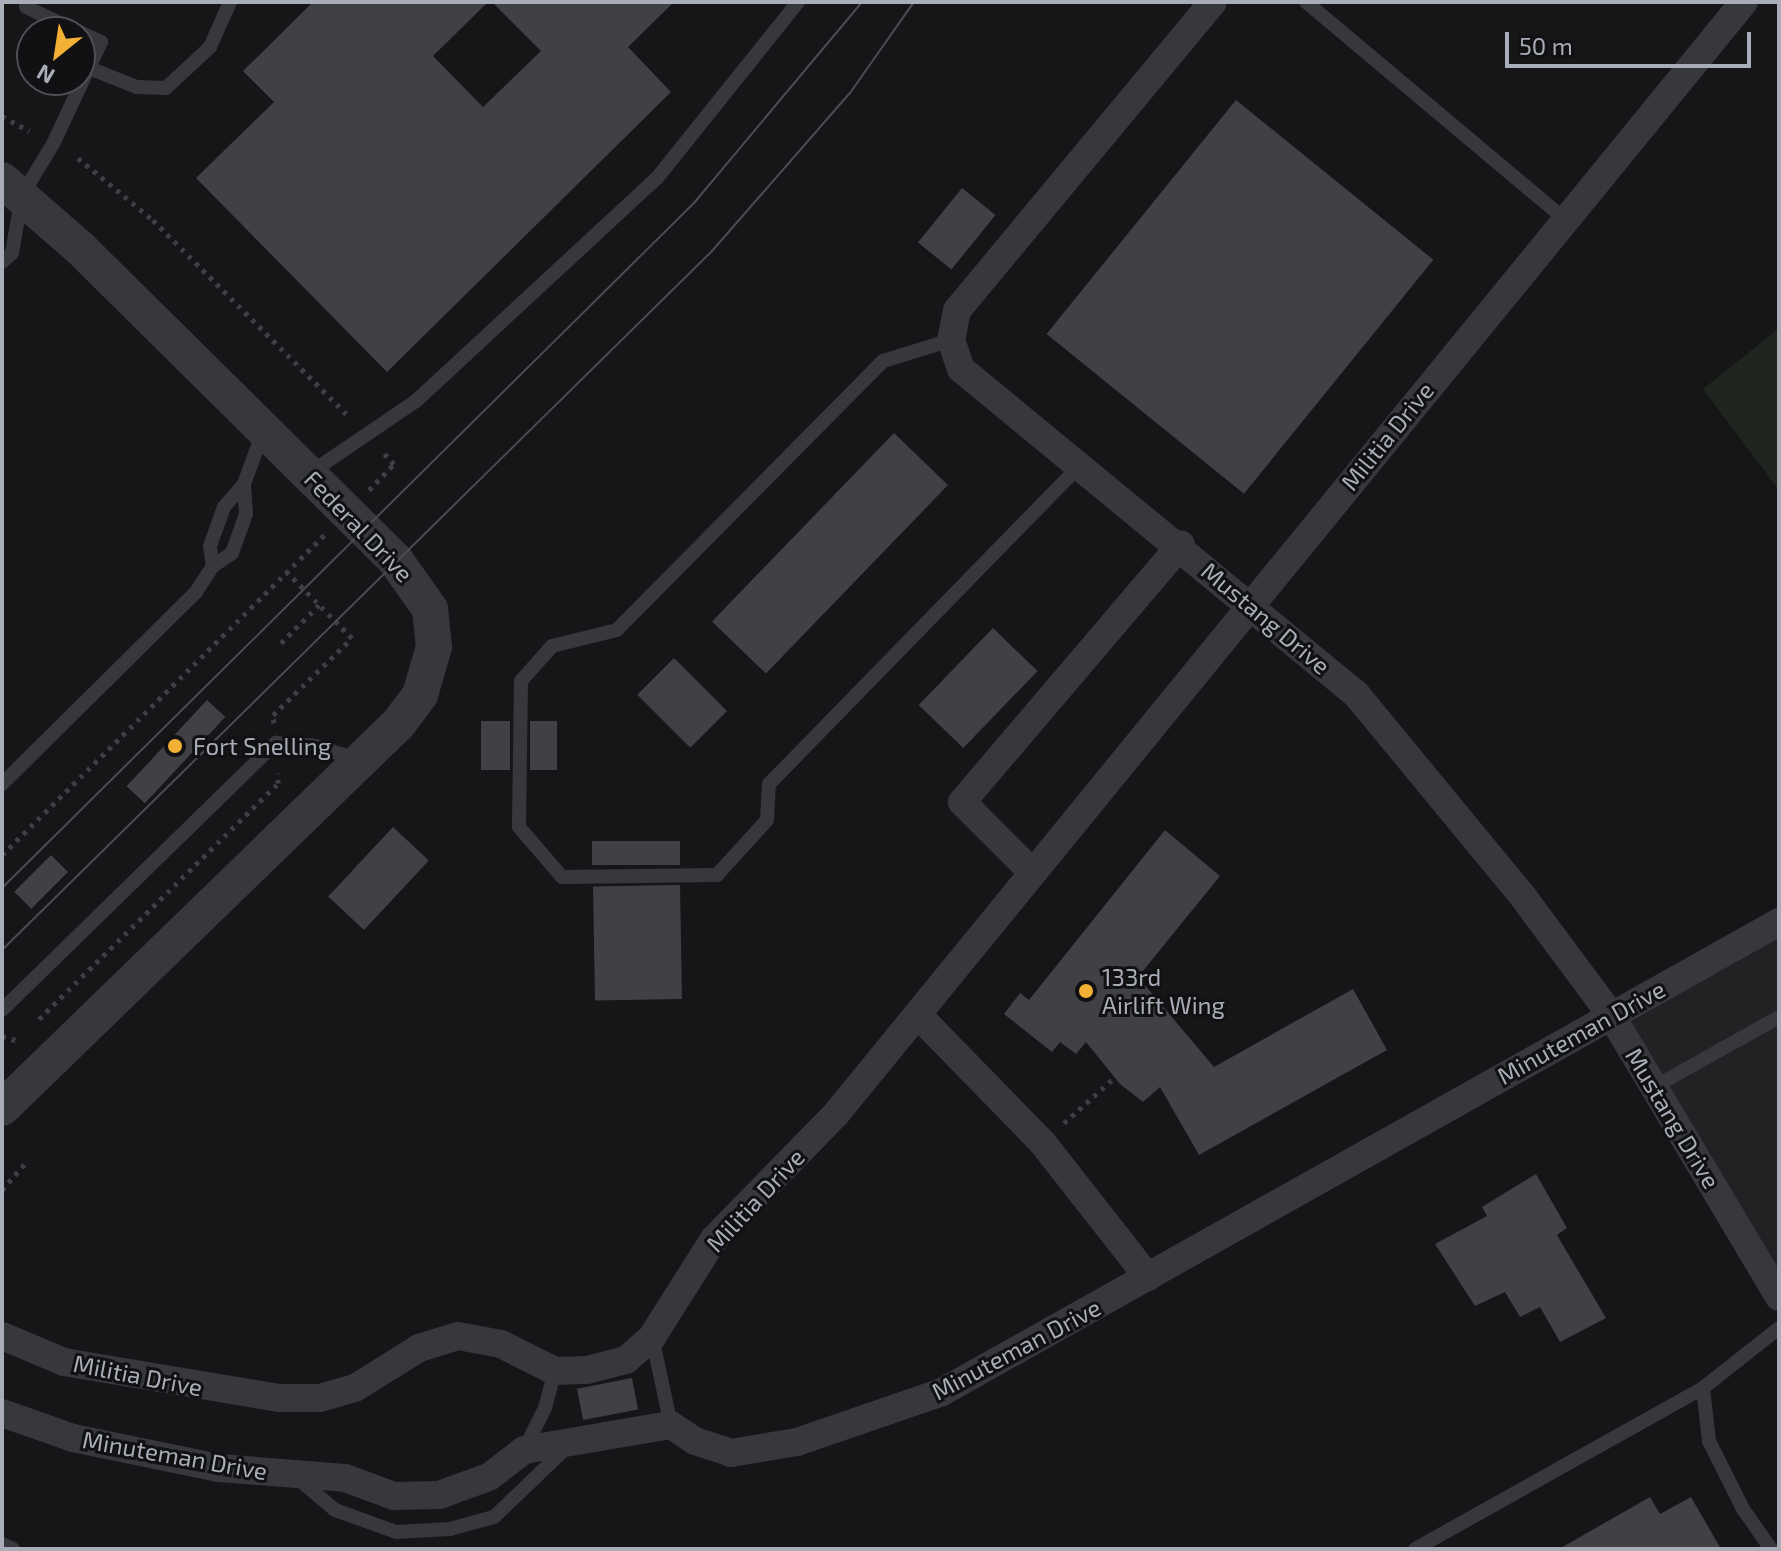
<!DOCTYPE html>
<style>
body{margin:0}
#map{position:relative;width:1781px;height:1551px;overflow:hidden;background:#161618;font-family:"Exo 2",sans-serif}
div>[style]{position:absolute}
.built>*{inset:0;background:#222225}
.green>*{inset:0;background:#1e261f}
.building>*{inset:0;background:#404145;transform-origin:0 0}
.path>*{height:5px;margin-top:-2.5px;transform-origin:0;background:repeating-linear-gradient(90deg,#3d3f44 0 4px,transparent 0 10px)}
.service>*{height:14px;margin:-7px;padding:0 7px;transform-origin:7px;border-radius:7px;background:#37383d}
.minor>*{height:28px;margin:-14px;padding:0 14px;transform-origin:14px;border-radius:14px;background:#37383d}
.tertiary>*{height:36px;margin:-18px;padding:0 18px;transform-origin:18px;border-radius:18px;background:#37383d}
.tram>*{height:2px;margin:-1px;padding:0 1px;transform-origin:1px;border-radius:1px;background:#4a4c52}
.dots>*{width:22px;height:22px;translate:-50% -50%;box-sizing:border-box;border:4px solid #111113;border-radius:50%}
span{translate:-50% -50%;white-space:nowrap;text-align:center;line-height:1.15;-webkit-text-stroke:6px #111113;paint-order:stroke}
.street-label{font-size:24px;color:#a8adb8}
.poi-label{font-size:24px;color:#a8adb8}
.left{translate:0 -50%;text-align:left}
.frame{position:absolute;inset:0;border:4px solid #a8adb8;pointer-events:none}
.north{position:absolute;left:16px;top:16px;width:80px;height:80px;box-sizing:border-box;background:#111113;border:2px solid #4d4f55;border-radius:50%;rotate:210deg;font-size:22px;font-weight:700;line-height:32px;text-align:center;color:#a8adb8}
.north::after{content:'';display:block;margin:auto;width:28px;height:36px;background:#f2b134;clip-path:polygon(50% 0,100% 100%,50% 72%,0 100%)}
.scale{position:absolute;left:1505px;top:32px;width:246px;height:36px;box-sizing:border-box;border:4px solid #a8adb8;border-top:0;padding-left:10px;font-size:24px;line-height:28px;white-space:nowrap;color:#a8adb8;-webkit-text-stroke:6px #111113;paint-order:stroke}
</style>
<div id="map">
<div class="built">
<i style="clip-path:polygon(1779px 922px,1779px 1297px,1611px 1015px)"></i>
</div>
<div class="green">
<i style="clip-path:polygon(1779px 328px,1779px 490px,1703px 389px)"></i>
</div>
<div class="building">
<i style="clip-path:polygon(313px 2px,488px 2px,433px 56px,483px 107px,541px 51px,492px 2px,674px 2px,628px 47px,671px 92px,387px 372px,196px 178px,274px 102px,243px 71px)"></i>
<i style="left:1236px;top:100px;width:254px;height:301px;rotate:39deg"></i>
<i style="left:962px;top:188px;width:43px;height:70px;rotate:39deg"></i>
<i style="left:894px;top:433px;width:75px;height:262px;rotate:44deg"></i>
<i style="left:993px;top:628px;width:62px;height:107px;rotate:44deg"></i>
<i style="left:674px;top:658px;width:75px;height:52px;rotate:45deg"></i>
<i style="left:207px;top:700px;width:25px;height:118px;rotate:43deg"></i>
<i style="left:481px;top:721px;width:29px;height:49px"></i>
<i style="left:530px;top:721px;width:27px;height:49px"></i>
<i style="left:393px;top:827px;width:49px;height:95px;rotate:43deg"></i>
<i style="clip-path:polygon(1165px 830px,1220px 876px,1138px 977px,1214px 1067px,1353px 989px,1387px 1050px,1199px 1155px,1160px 1087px,1143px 1102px,1120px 1084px,1086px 1042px,1076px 1054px,1060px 1042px,1052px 1052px,1004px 1014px,1020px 993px,1029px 1000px)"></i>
<i style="left:680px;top:841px;width:24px;height:88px;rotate:90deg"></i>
<i style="left:51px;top:855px;width:24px;height:52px;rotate:45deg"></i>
<i style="left:680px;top:885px;width:114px;height:87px;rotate:89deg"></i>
<i style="clip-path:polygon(1536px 1174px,1567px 1228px,1557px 1235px,1606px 1318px,1560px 1342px,1540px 1307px,1520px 1317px,1505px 1292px,1475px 1306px,1435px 1244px,1487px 1216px,1482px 1207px)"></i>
<i style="left:632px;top:1378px;width:32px;height:56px;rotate:79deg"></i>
<i style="clip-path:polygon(1650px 1497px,1660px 1514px,1691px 1497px,1721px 1549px,1559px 1549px)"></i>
</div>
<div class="path">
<i style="left:2px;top:116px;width:31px;rotate:29deg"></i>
<i style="left:78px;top:158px;width:97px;rotate:39.6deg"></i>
<i style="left:153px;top:220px;width:279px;rotate:45.1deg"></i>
<i style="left:369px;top:490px;width:36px;rotate:-46deg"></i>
<i style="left:394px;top:464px;width:18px;rotate:-133deg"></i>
<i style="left:281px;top:643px;width:54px;rotate:-45deg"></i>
<i style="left:274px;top:723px;width:8px;rotate:-97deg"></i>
<i style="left:273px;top:715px;width:110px;rotate:-44.3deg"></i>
<i style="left:352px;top:638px;width:94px;rotate:-134.6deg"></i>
<i style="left:2px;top:855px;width:455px;rotate:-44.8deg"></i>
<i style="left:39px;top:1019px;width:336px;rotate:-44.6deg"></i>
<i style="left:278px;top:783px;width:10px;rotate:-90deg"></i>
<i style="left:2px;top:1036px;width:17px;rotate:17deg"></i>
<i style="left:1064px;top:1123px;width:69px;rotate:-42deg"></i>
<i style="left:2px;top:1190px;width:40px;rotate:-49deg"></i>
</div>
<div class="service">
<i style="left:1306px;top:2px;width:338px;rotate:40deg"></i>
<i style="left:26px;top:7px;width:59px;rotate:25.3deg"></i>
<i style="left:89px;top:68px;width:52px;rotate:21.6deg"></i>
<i style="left:137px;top:87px;width:29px;rotate:2deg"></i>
<i style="left:166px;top:88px;width:60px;rotate:-43deg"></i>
<i style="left:210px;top:47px;width:49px;rotate:-66deg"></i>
<i style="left:2px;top:262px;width:13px;rotate:-42deg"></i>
<i style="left:12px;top:253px;width:59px;rotate:-80.2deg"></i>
<i style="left:22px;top:195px;width:60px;rotate:-58.7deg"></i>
<i style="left:53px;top:144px;width:113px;rotate:-64.8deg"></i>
<i style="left:101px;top:42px;width:23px;rotate:-155deg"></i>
<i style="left:951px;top:340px;width:71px;rotate:162.8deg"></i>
<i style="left:883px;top:361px;width:378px;rotate:134.7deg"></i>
<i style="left:617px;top:630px;width:67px;rotate:166.2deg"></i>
<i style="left:552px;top:646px;width:47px;rotate:131.5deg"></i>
<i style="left:521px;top:681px;width:146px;rotate:90.8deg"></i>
<i style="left:519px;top:827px;width:66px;rotate:49.3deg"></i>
<i style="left:562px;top:877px;width:155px;rotate:-0.7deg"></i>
<i style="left:717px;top:875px;width:74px;rotate:-47.7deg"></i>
<i style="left:767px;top:820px;width:36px;rotate:-87deg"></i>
<i style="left:769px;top:784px;width:446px;rotate:-45.7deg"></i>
<i style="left:310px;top:473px;width:128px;rotate:-34.2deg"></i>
<i style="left:416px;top:401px;width:328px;rotate:-42.8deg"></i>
<i style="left:657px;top:178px;width:226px;rotate:-51.3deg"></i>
<i style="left:213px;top:566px;width:20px;rotate:-99deg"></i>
<i style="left:210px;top:546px;width:41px;rotate:-70.3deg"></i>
<i style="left:224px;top:507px;width:30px;rotate:-49deg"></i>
<i style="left:244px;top:484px;width:55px;rotate:-69.9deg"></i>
<i style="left:2px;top:784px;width:273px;rotate:-44.7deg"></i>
<i style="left:196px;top:592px;width:31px;rotate:-57deg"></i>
<i style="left:213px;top:566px;width:23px;rotate:-34deg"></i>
<i style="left:232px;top:553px;width:41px;rotate:-70.3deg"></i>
<i style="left:246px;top:514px;width:30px;rotate:-94deg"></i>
<i style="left:2px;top:1010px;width:383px;rotate:-44.3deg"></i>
<i style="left:276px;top:743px;width:39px;rotate:4deg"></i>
<i style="left:315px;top:746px;width:43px;rotate:17.6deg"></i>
<i style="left:1654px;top:1087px;width:143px;rotate:-29.2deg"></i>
<i style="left:652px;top:1337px;width:90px;rotate:77.8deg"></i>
<i style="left:524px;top:1450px;width:47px;rotate:-63.4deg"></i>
<i style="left:545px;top:1408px;width:38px;rotate:-75deg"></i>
<i style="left:297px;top:1478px;width:50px;rotate:40.1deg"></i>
<i style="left:335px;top:1510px;width:65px;rotate:19.8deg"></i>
<i style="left:396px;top:1532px;width:54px;rotate:-3.2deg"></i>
<i style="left:450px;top:1529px;width:46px;rotate:-15.3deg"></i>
<i style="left:494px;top:1517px;width:101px;rotate:-43.8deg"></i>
<i style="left:2px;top:1544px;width:12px;rotate:24deg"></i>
<i style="left:1415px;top:1549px;width:330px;rotate:-29.2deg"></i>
<i style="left:1771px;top:1549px;width:49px;rotate:-125deg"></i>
<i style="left:1743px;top:1509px;width:76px;rotate:-116.6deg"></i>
<i style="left:1709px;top:1441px;width:53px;rotate:-96.5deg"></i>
<i style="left:1703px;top:1388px;width:97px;rotate:-38.3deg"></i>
</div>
<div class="minor">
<i style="left:1213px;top:2px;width:400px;rotate:129.7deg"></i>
<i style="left:957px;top:310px;width:31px;rotate:101deg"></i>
<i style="left:951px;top:340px;width:31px;rotate:71deg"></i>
<i style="left:961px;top:369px;width:512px;rotate:39.45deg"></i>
<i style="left:1356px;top:694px;width:264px;rotate:50.5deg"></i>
<i style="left:1524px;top:898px;width:146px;rotate:53.4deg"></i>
<i style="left:1611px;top:1015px;width:328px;rotate:59.2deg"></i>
<i style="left:1032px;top:872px;width:99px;rotate:-135deg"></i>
<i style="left:962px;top:802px;width:338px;rotate:-49.6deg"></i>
<i style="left:918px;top:1015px;width:177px;rotate:45.7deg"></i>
<i style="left:1042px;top:1142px;width:172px;rotate:51.9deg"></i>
<i style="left:2px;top:1336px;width:67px;rotate:22.8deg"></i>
<i style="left:64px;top:1362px;width:218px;rotate:9.5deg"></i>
<i style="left:279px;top:1398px;width:41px"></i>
<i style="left:320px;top:1398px;width:36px;rotate:-16deg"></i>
<i style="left:355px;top:1388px;width:75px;rotate:-32deg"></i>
<i style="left:419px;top:1348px;width:41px;rotate:-17.1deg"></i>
<i style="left:458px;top:1336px;width:44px;rotate:10.5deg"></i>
<i style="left:501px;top:1344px;width:60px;rotate:26.6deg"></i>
<i style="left:555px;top:1371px;width:32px;rotate:-2deg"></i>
<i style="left:587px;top:1370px;width:40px;rotate:-14.4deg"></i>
<i style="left:626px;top:1360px;width:35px;rotate:-41deg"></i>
<i style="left:652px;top:1337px;width:116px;rotate:-57.7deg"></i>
<i style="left:714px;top:1239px;width:175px;rotate:-45.7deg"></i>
<i style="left:836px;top:1114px;width:1436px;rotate:-50.77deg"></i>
<i style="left:2px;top:1413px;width:75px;rotate:19.4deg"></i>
<i style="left:73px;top:1438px;width:149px;rotate:11.6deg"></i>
<i style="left:219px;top:1468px;width:126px;rotate:4.5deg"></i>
<i style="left:345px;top:1478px;width:52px;rotate:20.2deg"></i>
<i style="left:394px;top:1496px;width:45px;rotate:-1.3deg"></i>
<i style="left:439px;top:1495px;width:53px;rotate:-19.8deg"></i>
<i style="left:489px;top:1477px;width:44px;rotate:-37.6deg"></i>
<i style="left:524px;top:1450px;width:149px;rotate:-9.7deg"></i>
<i style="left:671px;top:1425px;width:29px;rotate:34deg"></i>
<i style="left:695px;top:1441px;width:38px;rotate:18deg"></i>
<i style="left:731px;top:1453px;width:67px;rotate:-9.5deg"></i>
<i style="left:797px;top:1442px;width:153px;rotate:-19deg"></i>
<i style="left:942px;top:1392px;width:960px;rotate:-29.32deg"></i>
</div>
<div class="tertiary">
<i style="left:2px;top:180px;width:103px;rotate:41.1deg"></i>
<i style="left:80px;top:248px;width:445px;rotate:44.7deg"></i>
<i style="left:396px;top:561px;width:59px;rotate:54.7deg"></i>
<i style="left:430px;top:609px;width:38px;rotate:84deg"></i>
<i style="left:434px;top:647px;width:50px;rotate:106.3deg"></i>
<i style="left:420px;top:695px;width:38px;rotate:127deg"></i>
<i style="left:397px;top:725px;width:550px;rotate:135.88deg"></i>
</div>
<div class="tram">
<i style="left:2px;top:888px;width:974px;rotate:-44.71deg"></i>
<i style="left:694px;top:203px;width:262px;rotate:-50.1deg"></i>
<i style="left:2px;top:950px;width:996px;rotate:-44.55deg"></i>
<i style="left:712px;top:251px;width:210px;rotate:-48.9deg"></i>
<i style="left:850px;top:93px;width:111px;rotate:-54.9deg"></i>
</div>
<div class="dots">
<i style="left:175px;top:746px;background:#f2b134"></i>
<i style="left:1086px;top:991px;background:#f2b134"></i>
</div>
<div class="street-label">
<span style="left:1387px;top:436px;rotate:-51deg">Militia Drive</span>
<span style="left:359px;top:526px;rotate:46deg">Federal Drive</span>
<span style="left:1266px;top:618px;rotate:40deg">Mustang Drive</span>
<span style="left:1581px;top:1032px;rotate:-29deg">Minuteman Drive</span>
<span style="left:1673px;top:1118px;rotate:59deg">Mustang Drive</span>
<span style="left:755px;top:1200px;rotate:-47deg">Militia Drive</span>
<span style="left:1016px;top:1349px;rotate:-28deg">Minuteman Drive</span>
<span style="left:138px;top:1375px;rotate:11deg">Militia Drive</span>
<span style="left:175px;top:1455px;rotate:10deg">Minuteman Drive</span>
</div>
<div class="poi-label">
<span class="left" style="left:193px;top:746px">Fort Snelling</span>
<span class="left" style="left:1102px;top:991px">133rd<br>Airlift Wing</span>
</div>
<div class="frame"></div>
<div class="north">N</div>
<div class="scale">50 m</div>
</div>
